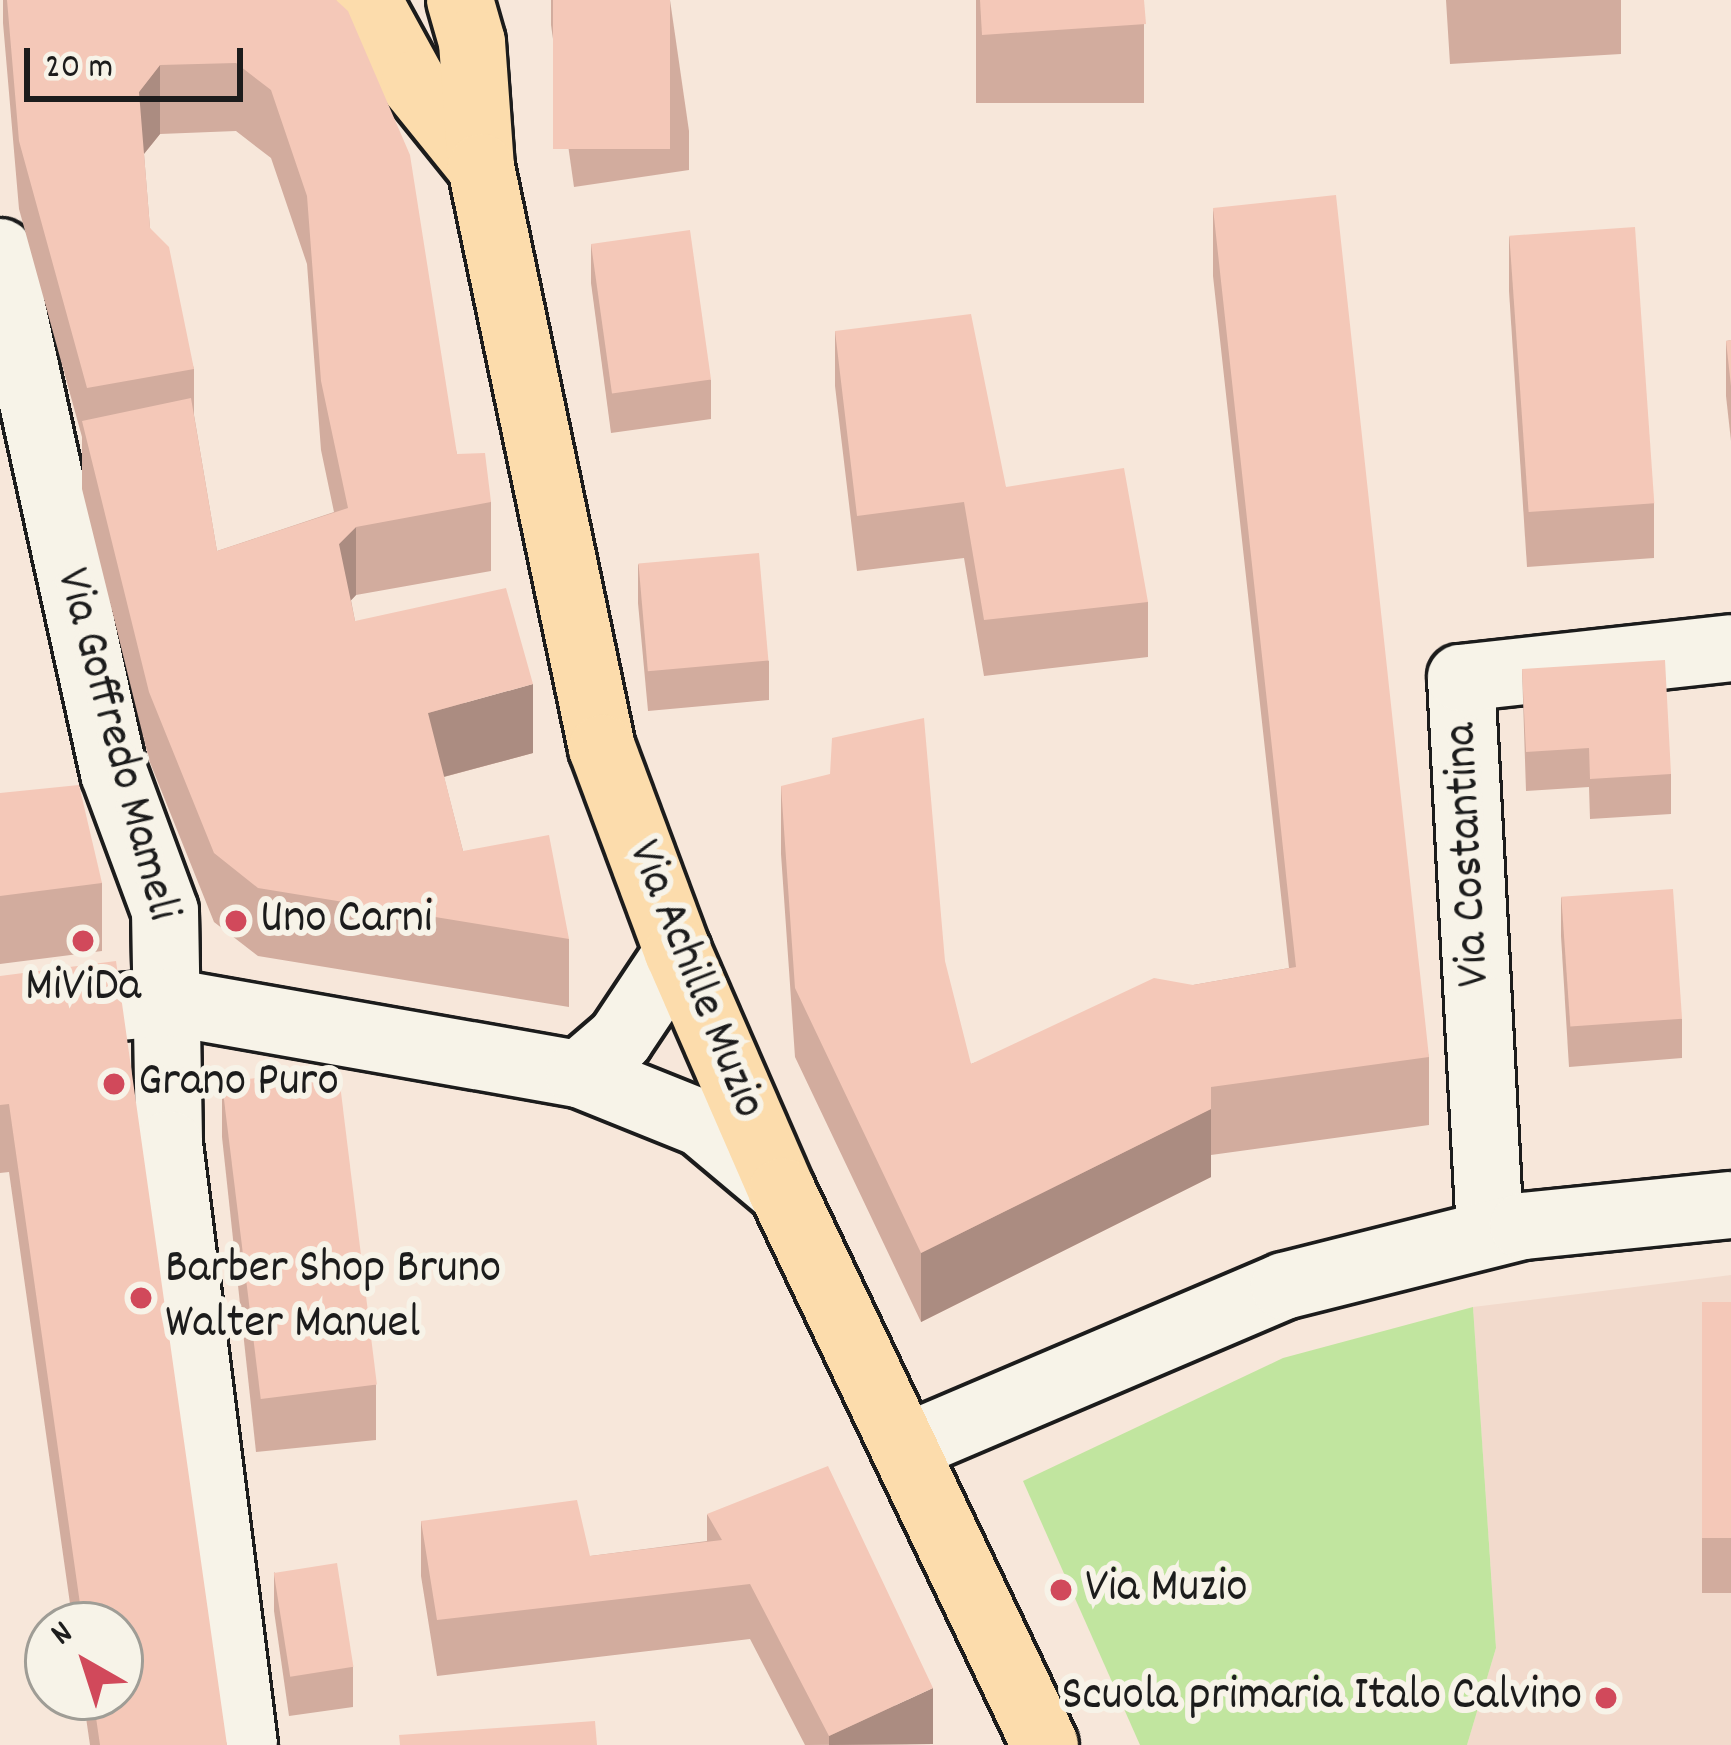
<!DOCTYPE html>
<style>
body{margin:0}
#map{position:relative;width:1731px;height:1745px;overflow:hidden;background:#f7e7da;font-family:Dekko,sans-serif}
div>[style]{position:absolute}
.built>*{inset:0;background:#f2dacc}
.green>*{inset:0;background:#c1e59f}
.roads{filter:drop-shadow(3px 0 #1c1c1c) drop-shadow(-3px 0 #1c1c1c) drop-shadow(0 3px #1c1c1c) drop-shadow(0 -3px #1c1c1c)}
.street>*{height:66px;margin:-33px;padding:0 33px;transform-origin:33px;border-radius:33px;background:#f7f3e8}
.primary>*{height:66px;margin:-33px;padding:0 33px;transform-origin:33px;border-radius:33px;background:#fcdcac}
.wall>*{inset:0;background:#d2ac9e;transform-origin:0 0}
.shaded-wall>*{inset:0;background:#ab8c81}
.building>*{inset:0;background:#f4c8b8;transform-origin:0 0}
.dots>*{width:33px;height:33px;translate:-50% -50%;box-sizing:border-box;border:6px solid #f7f3e8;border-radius:50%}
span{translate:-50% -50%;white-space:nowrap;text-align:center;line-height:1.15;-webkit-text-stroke:12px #f7f3e8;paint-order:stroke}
.street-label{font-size:48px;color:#1c1c1c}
.poi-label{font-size:48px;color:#1c1c1c}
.left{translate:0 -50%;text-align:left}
.right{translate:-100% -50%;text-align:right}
.north{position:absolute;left:24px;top:1601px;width:120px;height:120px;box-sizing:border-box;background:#f7f3e8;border:3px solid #9f9d96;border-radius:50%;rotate:321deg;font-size:33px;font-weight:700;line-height:48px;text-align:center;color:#1c1c1c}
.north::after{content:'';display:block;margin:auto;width:42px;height:54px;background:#d1495b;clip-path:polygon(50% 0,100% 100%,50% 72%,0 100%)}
.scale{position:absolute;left:24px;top:48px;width:219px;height:54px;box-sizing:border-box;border:6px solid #1c1c1c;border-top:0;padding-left:15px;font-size:36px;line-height:42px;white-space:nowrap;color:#1c1c1c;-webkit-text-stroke:9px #f7f3e8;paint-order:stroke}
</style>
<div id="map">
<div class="built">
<i style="clip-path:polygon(1731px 1275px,1731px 1745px,1467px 1745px,1496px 1648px,1473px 1307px)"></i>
</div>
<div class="green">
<i style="clip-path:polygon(1473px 1307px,1496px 1648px,1467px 1745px,1140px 1745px,1023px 1481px,1283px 1358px)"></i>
</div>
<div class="roads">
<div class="street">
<i style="left:0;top:252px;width:533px;rotate:77.66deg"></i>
<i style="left:114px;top:773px;width:147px;rotate:69.7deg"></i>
<i style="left:165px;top:911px;width:233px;rotate:89deg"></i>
<i style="left:169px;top:1144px;width:606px;rotate:82.89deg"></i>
<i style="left:0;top:1019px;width:170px;rotate:-5.7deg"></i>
<i style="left:169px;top:1002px;width:416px;rotate:10deg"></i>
<i style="left:579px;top:1074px;width:131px;rotate:21.9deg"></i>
<i style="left:701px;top:1123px;width:106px;rotate:40deg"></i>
<i style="left:579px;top:1074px;width:54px;rotate:-40.5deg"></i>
<i style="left:620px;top:1039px;width:105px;rotate:-56.3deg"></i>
<i style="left:1490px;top:1232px;width:555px;rotate:-93deg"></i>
<i style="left:1461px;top:678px;width:272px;rotate:-6.3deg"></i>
<i style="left:909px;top:1446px;width:408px;rotate:-23.1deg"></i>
<i style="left:1284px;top:1286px;width:246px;rotate:-14.1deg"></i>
<i style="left:1523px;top:1226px;width:209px;rotate:-5.8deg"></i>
</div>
<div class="primary">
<i style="left:368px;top:0;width:96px;rotate:61.3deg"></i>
<i style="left:414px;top:84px;width:107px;rotate:51.1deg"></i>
<i style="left:460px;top:0;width:44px;rotate:74.1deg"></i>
<i style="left:472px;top:42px;width:125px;rotate:85.9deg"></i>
<i style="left:481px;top:167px;width:593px;rotate:78.24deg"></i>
<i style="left:602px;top:748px;width:218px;rotate:69.6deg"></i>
<i style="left:678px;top:952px;width:261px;rotate:66.5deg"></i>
<i style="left:782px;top:1191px;width:613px;rotate:64.6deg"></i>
</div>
</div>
<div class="wall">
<i style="clip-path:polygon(evenodd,3px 0,336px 0,457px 454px,491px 502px,491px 571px,356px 595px,351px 600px,355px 621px,533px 753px,444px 777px,463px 851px,569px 939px,569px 1007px,258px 956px,214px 922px,149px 760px,82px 489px,82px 437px,19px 209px,3px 23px,3px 0,236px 131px,271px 158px,307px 264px,321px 450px,334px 512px,217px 551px,194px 415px,194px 369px,150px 228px,144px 154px,160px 134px,236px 131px)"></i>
<i style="clip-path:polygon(551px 0,670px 0,689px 131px,689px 170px,574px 187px,551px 25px)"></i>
<i style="left:976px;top:0;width:168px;height:103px"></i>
<i style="clip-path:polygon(1446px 0,1621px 0,1621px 54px,1450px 64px)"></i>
<i style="clip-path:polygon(1213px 208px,1429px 1057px,1429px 1125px,1211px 1155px,1211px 1177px,921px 1322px,795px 1057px,781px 854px,781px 786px,971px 1064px,1193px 985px,1289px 968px,1213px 276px)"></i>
<i style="clip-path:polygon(1509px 236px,1654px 503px,1654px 558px,1527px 567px,1509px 291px)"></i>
<i style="clip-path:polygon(591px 244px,711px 380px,711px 419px,611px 433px,591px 283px)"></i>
<i style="clip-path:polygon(835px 331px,1006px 487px,1148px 602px,1148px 657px,984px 676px,964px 558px,857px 571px,835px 386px)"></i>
<i style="clip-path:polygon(1731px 340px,1731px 441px,1726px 396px,1726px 341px)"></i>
<i style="clip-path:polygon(638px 564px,769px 661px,769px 700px,648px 711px,638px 603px)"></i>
<i style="clip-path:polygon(1522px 669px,1671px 774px,1671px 814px,1590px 819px,1589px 787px,1526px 791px)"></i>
<i style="clip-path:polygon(0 793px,102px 883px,102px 951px,0 964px)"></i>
<i style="clip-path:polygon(1561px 897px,1682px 1019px,1682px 1058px,1569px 1067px,1561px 936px)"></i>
<i style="clip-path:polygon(0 976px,227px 1745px,90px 1745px,83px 1697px,120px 1697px,120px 1625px,73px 1625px,9px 1172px,0 1173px)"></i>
<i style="clip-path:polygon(222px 1082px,376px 1385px,376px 1440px,256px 1452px,222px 1137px)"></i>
<i style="left:1702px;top:1302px;width:29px;height:291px"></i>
<i style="clip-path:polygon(707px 1514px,933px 1744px,805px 1745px,750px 1639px,437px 1676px,421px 1576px,421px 1521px,590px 1556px,707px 1541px)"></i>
<i style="clip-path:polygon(274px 1572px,353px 1667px,353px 1707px,289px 1716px,274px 1611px)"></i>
</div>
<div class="shaded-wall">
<i style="clip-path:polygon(160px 65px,160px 134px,139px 160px,139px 92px)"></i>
<i style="clip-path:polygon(356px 527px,356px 595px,339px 613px,339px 544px)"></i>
<i style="clip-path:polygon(533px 684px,533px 753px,428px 781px,428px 713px)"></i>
<i style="clip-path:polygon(1211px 1109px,1211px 1177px,921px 1322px,921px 1253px)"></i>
<i style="clip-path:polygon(933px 1688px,933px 1744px,829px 1745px,829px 1736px)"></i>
</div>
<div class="building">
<i style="clip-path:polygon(7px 0,336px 0,348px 11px,410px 155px,457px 454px,485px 453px,491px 502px,356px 527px,339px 544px,355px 621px,506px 588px,533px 684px,428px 713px,463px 851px,549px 835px,569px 939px,258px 888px,214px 853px,149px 692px,82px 421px,191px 398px,217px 551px,348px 508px,321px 381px,307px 196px,271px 90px,236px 63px,160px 65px,139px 92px,150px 228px,169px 247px,194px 369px,87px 388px,19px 141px)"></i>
<i style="left:553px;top:0;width:117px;height:149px"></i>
<i style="clip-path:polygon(980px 0,1144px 0,1146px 24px,982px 35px)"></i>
<i style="clip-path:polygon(1336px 195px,1429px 1057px,1211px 1087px,1211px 1109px,921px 1253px,795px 988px,781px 786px,830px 774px,832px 738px,924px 718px,945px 961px,971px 1064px,1154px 978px,1193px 985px,1296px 967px,1213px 208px)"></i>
<i style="left:1635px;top:227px;width:277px;height:126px;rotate:86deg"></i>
<i style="left:690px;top:230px;width:151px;height:100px;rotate:82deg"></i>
<i style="clip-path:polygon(971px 314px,1006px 487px,1124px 468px,1148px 602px,984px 620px,964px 502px,857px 516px,835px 331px)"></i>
<i style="clip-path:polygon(1731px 340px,1731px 386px,1726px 341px)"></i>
<i style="left:759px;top:553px;width:108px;height:121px;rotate:85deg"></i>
<i style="clip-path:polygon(1665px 660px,1671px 774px,1590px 779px,1589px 748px,1526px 752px,1522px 669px)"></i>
<i style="clip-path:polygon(79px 785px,102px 883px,0 896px,0 793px)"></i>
<i style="left:1673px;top:889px;width:130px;height:112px;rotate:86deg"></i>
<i style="clip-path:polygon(116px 961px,227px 1745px,100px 1745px,93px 1697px,120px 1697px,120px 1625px,83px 1625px,9px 1104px,0 1105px,0 976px)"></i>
<i style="left:338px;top:1068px;width:319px;height:117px;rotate:83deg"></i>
<i style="left:1702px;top:1302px;width:29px;height:236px"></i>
<i style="clip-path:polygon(828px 1466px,933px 1688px,829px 1736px,750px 1584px,437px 1620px,421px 1521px,577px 1500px,590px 1556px,722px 1540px,707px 1514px)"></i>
<i style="left:337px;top:1563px;width:105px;height:64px;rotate:81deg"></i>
<i style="clip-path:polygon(595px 1721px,597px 1745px,400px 1745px,399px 1735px)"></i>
</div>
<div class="dots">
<i style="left:236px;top:921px;background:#d1495b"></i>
<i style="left:83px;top:941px;background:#d1495b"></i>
<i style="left:114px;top:1084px;background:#d1495b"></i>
<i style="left:141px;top:1298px;background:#d1495b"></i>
<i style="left:1061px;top:1590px;background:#d1495b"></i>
<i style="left:1606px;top:1698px;background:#d1495b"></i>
</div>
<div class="street-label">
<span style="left:115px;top:745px;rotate:75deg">Via Goffredo Mameli</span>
<span style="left:1470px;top:855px;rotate:-93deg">Via Costantina</span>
<span style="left:694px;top:980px;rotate:68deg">Via Achille Muzio</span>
</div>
<div class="poi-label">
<span class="left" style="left:260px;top:921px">Uno Carni</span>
<span style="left:83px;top:989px">MiViDa</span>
<span class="left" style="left:138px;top:1084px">Grano Puro</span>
<span class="left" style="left:165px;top:1298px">Barber Shop Bruno<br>Walter Manuel</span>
<span class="left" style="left:1085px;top:1590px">Via Muzio</span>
<span class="right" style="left:1582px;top:1698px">Scuola primaria Italo Calvino</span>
</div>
<div class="north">N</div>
<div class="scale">20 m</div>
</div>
